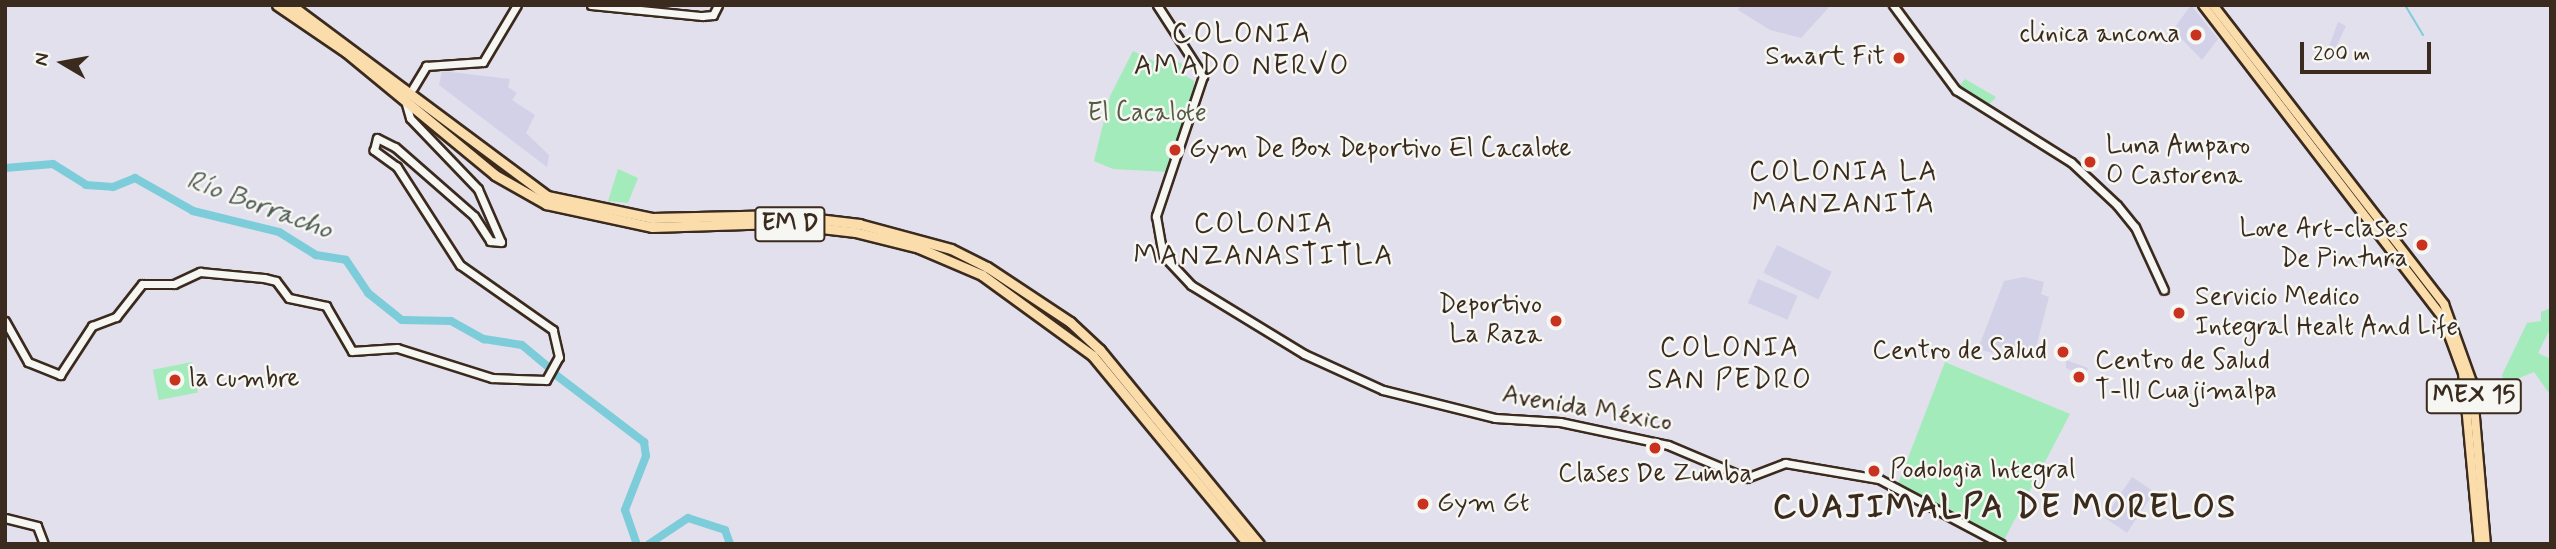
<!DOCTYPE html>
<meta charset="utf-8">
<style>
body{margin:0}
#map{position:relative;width:2556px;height:549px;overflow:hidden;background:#e1e0ec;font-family:Mynerve,sans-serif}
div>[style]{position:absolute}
.built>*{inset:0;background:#d2d1e8;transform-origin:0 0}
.green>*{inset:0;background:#a3ebba;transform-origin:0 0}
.stream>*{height:2px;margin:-1px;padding:0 1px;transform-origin:1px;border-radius:1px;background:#7dccd9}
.river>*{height:8px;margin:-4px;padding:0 4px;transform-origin:4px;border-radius:4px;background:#7dccd9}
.roads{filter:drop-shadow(2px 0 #3b2a1e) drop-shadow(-2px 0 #3b2a1e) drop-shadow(0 2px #3b2a1e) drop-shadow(0 -2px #3b2a1e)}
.secondary>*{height:7px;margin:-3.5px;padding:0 3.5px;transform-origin:3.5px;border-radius:3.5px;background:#f6f6f2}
.primary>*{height:8px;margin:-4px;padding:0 4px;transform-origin:4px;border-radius:4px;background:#faddab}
.highway>*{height:9px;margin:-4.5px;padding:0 4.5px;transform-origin:4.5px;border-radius:4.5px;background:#faddab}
.dots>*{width:19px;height:19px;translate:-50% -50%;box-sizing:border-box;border:4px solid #f6f6f2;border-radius:50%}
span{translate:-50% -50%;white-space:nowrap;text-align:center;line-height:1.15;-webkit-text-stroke:5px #f6f6f2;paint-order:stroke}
.shield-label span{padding:2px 5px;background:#f6f6f2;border:2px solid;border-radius:5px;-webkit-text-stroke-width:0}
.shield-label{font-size:24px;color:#3b2a1e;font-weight:700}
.poi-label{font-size:26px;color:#3b2a1e}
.right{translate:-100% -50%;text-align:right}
.left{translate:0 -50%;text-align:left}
.park-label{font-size:26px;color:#555a45}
.street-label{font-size:26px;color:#3b2a1e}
.neighbourhood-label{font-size:28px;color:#3b2a1e;letter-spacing:2px}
.water-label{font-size:28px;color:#4f5b56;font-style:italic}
.district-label{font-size:33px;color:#3b2a1e;font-weight:700;letter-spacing:2px}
.frame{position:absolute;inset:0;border:7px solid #3b2a1e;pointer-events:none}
.north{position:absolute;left:28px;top:28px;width:70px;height:70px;-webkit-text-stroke:5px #f6f6f2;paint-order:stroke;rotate:280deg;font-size:19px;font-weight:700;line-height:28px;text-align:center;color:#3b2a1e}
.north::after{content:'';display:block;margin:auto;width:24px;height:32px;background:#3b2a1e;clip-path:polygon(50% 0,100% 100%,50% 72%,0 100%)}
.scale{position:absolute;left:2300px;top:42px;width:131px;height:32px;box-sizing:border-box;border:4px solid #3b2a1e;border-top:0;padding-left:9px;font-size:21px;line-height:24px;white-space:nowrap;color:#3b2a1e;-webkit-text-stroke:5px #f6f6f2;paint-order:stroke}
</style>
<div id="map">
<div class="built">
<i style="clip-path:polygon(1741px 5px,1831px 5px,1801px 38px,1770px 30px,1738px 10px)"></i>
<i style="clip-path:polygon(2191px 5px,2218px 39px,2202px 60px,2173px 30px)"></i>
<i style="clip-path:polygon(2338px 22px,2346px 26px,2334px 51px,2328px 49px)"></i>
<i style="clip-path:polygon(442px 71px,510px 79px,508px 87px,517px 93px,512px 100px,535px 115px,526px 133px,549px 155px,547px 167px,439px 85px)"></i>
<i style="left:1777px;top:245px;width:61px;height:31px;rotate:26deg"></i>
<i style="clip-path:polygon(2024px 277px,2044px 282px,2041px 294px,2049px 297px,2034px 355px,1996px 346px,1993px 353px,1978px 349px,2004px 281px)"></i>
<i style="left:1758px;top:279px;width:43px;height:26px;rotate:23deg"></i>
<i style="clip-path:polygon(2066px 360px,2088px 368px,2082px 386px,2072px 382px,2075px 372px,2066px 368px)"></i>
<i style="left:2132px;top:477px;width:27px;height:49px;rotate:34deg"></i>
</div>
<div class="green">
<i style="clip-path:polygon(1133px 51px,1168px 68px,1171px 59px,1185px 65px,1180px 72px,1194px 81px,1194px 100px,1168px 172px,1113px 169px,1094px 161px,1110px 96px)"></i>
<i style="clip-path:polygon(1965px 79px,1996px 97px,1985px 109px,1956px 90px)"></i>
<i style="clip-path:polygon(618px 169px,638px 178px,628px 203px,608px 201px)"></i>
<i style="clip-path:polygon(2551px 308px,2551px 327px,2538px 353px,2551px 359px,2551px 396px,2534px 372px,2509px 382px,2515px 398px,2509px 401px,2502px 375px,2527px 323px,2541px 321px,2541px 312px)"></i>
<i style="left:192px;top:362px;width:31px;height:40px;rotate:79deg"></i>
<i style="clip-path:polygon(1945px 362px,2070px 414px,2002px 544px,1898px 484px)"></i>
</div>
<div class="stream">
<i style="left:2405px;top:5px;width:35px;rotate:59deg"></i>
</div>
<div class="river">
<i style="left:5px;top:168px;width:48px;rotate:-4.8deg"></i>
<i style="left:53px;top:164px;width:39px;rotate:32deg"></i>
<i style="left:86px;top:185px;width:27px;rotate:4deg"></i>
<i style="left:113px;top:187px;width:24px;rotate:-22deg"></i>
<i style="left:135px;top:178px;width:67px;rotate:29.6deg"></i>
<i style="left:193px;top:211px;width:89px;rotate:13.7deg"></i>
<i style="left:279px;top:232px;width:44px;rotate:31.9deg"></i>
<i style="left:316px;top:255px;width:30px;rotate:9deg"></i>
<i style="left:346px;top:260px;width:40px;rotate:56deg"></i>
<i style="left:368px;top:293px;width:43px;rotate:38.5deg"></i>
<i style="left:402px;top:320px;width:49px;rotate:1.2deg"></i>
<i style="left:451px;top:321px;width:38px;rotate:29deg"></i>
<i style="left:484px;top:339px;width:38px;rotate:9deg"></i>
<i style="left:522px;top:345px;width:38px;rotate:40deg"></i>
<i style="left:556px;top:375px;width:111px;rotate:37.3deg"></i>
<i style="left:644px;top:442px;width:14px;rotate:82deg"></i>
<i style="left:646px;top:456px;width:58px;rotate:111.3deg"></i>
<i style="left:625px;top:510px;width:36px;rotate:71deg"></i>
<i style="left:649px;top:544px;width:47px;rotate:-33.7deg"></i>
<i style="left:688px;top:518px;width:39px;rotate:18deg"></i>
<i style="left:725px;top:530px;width:15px;rotate:70deg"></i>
</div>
<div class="roads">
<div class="secondary">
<i style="left:591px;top:5px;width:112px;rotate:5.7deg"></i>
<i style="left:702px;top:16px;width:11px;rotate:-5deg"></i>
<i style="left:713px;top:15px;width:11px;rotate:-63deg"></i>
<i style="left:1157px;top:5px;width:85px;rotate:57.1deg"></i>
<i style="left:1203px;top:76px;width:148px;rotate:108.6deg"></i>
<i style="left:1156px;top:216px;width:40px;rotate:80deg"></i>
<i style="left:1163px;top:255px;width:41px;rotate:47deg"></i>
<i style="left:1191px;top:285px;width:132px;rotate:31.4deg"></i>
<i style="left:1304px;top:354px;width:87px;rotate:24.5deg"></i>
<i style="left:1383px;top:390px;width:115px;rotate:14deg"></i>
<i style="left:1495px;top:418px;width:65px;rotate:3.5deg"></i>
<i style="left:1560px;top:422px;width:110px;rotate:12deg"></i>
<i style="left:1668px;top:445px;width:85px;rotate:22.9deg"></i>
<i style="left:1746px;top:478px;width:42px;rotate:-21deg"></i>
<i style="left:1785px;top:463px;width:95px;rotate:9.7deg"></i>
<i style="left:1879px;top:479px;width:138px;rotate:28deg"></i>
<i style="left:1893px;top:5px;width:106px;rotate:53.5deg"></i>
<i style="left:1956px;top:90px;width:136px;rotate:32.1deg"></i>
<i style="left:2071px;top:162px;width:63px;rotate:43.1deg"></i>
<i style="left:2117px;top:205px;width:28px;rotate:51deg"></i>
<i style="left:2135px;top:227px;width:69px;rotate:65.3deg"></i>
<i style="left:413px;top:88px;width:26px;rotate:-59deg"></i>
<i style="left:426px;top:66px;width:57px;rotate:-4deg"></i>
<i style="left:483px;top:62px;width:66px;rotate:-59.2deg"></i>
<i style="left:5px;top:321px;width:47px;rotate:60.7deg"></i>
<i style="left:28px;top:362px;width:35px;rotate:22deg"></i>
<i style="left:60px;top:375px;width:59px;rotate:-56.9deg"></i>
<i style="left:92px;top:326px;width:26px;rotate:-21deg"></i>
<i style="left:116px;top:317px;width:42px;rotate:-51.8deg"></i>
<i style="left:142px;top:284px;width:32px"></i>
<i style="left:174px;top:284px;width:29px;rotate:-25deg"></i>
<i style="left:200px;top:272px;width:64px;rotate:5.4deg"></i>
<i style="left:264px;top:278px;width:12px;rotate:14deg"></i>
<i style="left:276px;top:281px;width:21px;rotate:53deg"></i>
<i style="left:289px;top:298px;width:38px;rotate:12deg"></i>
<i style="left:326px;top:306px;width:52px;rotate:60deg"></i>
<i style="left:352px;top:351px;width:45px;rotate:-3.8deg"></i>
<i style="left:397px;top:348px;width:100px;rotate:17.5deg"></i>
<i style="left:492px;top:378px;width:54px;rotate:2.1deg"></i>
<i style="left:546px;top:380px;width:26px;rotate:-61deg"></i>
<i style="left:559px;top:357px;width:28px;rotate:-103deg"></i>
<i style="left:553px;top:330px;width:113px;rotate:-145deg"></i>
<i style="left:460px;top:265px;width:117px;rotate:-122.7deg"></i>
<i style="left:397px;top:167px;width:29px;rotate:-144deg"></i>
<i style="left:374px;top:150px;width:12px;rotate:-76deg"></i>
<i style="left:377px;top:138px;width:20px;rotate:27deg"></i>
<i style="left:395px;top:147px;width:105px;rotate:41.1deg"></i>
<i style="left:474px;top:216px;width:30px;rotate:57deg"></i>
<i style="left:490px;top:241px;width:11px;rotate:5deg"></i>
<i style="left:501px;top:242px;width:58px;rotate:-113.5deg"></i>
<i style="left:478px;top:189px;width:98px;rotate:-133.8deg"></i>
<i style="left:410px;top:118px;width:15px;rotate:-106deg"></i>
<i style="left:5px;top:518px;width:33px;rotate:14deg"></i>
<i style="left:37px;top:526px;width:19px;rotate:69deg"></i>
</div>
<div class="primary">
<i style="left:2203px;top:5px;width:392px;rotate:52.5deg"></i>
<i style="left:2442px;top:316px;width:61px;rotate:69.8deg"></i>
<i style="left:2463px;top:373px;width:172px;rotate:84.7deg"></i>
<i style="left:2213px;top:5px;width:378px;rotate:52.3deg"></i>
<i style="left:2444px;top:304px;width:83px;rotate:70.3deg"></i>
<i style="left:2472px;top:382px;width:163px;rotate:85.1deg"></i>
</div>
<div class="highway">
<i style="left:277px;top:5px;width:83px;rotate:34.3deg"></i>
<i style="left:346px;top:52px;width:193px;rotate:39.5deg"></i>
<i style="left:495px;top:175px;width:59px;rotate:29.6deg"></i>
<i style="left:546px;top:204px;width:108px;rotate:12.2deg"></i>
<i style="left:652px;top:227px;width:126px;rotate:-1.8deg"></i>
<i style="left:778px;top:223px;width:78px;rotate:6.7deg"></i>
<i style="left:855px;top:232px;width:66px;rotate:14deg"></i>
<i style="left:919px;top:248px;width:69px;rotate:23.2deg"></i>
<i style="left:982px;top:275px;width:137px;rotate:36.1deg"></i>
<i style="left:1093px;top:356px;width:244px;rotate:50.5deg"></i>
<i style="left:291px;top:5px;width:319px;rotate:36.7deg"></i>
<i style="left:547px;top:196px;width:107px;rotate:11.8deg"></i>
<i style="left:652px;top:218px;width:132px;rotate:-1.3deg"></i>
<i style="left:784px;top:215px;width:76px;rotate:6.8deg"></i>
<i style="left:859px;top:224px;width:95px;rotate:15.2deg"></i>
<i style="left:951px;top:249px;width:40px;rotate:26.6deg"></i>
<i style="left:987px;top:267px;width:100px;rotate:33.5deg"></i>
<i style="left:1070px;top:322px;width:41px;rotate:43deg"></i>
<i style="left:1100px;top:350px;width:251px;rotate:50.7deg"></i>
</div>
</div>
<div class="dots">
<i style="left:2196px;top:35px;background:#c8321e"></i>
<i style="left:1899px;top:58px;background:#c8321e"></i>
<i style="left:1175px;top:150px;background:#c8321e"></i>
<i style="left:2090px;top:162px;background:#c8321e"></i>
<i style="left:2422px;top:245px;background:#c8321e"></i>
<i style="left:2179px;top:313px;background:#c8321e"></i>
<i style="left:1556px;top:321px;background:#c8321e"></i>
<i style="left:2063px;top:352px;background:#c8321e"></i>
<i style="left:2079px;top:377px;background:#c8321e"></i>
<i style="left:175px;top:380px;background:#c8321e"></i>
<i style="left:1655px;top:448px;background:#c8321e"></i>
<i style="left:1874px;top:471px;background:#c8321e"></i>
<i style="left:1423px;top:504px;background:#c8321e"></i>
</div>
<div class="shield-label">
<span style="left:790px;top:224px">EM D</span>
<span style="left:2474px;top:396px">MEX 15</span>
</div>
<div class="poi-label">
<span class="right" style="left:2180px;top:35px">clinica ancona</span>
<span class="right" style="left:1885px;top:58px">Smart Fit</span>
<span class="left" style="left:2106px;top:162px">Luna Amparo<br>O Castorena</span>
<span class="left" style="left:1189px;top:150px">Gym De Box Deportivo El Cacalote</span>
<span class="right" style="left:2408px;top:245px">Love Art-clases<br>De Pintura</span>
<span class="left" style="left:2195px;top:313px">Servicio Medico<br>Integral Healt And Life</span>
<span class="right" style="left:1542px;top:321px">Deportivo<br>La Raza</span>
<span class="right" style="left:2047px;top:352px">Centro de Salud</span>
<span class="left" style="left:2095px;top:377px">Centro de Salud<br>T-lll Cuajimalpa</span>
<span class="left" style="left:189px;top:380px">la cumbre</span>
<span class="left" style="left:1890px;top:471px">Podologia Integral</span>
<span style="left:1655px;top:475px">Clases De Zumba</span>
<span class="left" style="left:1437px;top:504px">Gym Gt</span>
</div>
<div class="park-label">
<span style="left:1147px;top:114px">El Cacalote</span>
</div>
<div class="street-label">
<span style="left:1587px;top:410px;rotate:10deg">Avenida México</span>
</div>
<div class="neighbourhood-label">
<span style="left:1242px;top:51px">COLONIA<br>AMADO NERVO</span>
<span style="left:1844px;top:189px">COLONIA LA<br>MANZANITA</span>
<span style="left:1264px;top:241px">COLONIA<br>MANZANASTITLA</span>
<span style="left:1730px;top:365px">COLONIA<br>SAN PEDRO</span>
</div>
<div class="water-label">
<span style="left:259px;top:206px;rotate:20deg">Río Borracho</span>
</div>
<div class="district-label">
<span style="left:2005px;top:509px">CUAJIMALPA DE MORELOS</span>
</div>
<div class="frame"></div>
<div class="north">N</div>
<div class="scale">200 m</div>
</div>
